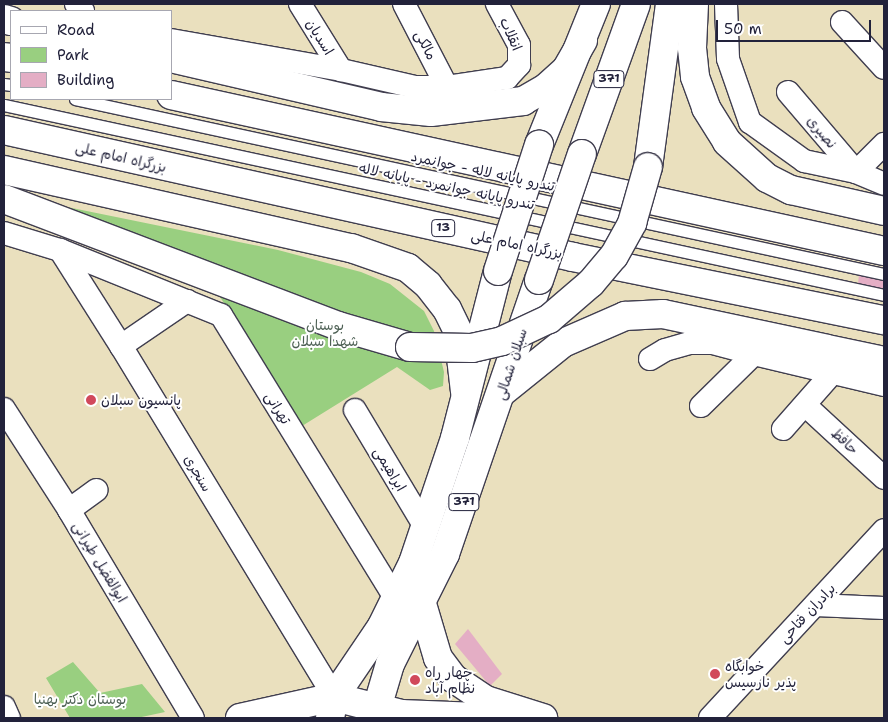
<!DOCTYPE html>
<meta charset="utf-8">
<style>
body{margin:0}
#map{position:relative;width:888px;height:722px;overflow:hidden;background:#eae0be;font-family:"Shantell Sans","Playpen Sans Arabic",sans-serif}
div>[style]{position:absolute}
.green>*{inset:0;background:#99cf80}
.building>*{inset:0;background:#e4aec5}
.roads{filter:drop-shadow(1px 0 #403e4f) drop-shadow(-1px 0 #403e4f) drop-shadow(0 1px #403e4f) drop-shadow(0 -1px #403e4f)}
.lane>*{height:11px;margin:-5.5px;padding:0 5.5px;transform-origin:5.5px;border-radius:5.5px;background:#fff}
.street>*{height:22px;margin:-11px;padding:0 11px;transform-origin:11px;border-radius:11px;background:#fff}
.secondary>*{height:28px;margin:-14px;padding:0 14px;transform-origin:14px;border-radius:14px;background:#fff}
.primary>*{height:28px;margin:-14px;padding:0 14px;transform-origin:14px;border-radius:14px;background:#fff}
.highway>*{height:28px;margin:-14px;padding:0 14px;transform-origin:14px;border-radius:14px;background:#fff}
.bridges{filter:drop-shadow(1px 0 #403e4f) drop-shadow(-1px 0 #403e4f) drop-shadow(0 1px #403e4f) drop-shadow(0 -1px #403e4f)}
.primary-bridge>*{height:28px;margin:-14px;padding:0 14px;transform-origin:14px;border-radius:14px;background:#fff}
.dots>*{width:14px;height:14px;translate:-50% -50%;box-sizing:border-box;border:2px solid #fff;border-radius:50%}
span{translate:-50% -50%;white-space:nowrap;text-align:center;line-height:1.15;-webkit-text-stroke:4px #fff;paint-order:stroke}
.shield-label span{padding:1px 4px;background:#fff;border:1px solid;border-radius:4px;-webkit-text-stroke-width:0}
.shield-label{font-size:12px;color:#22223b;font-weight:700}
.street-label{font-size:14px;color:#22223b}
.park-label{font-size:14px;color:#4c5f53}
.poi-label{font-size:14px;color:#22223b}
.left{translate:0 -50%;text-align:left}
.frame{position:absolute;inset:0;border:5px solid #22223b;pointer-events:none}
.legend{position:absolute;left:10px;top:10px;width:162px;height:90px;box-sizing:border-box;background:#fff;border:1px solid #a7a7b1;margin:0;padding:6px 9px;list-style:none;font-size:15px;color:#22223b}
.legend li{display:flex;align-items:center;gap:10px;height:25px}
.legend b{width:25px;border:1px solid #a7a7b1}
.scale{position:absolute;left:716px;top:20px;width:155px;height:22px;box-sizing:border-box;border:2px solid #22223b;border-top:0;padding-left:6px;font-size:15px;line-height:18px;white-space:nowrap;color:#22223b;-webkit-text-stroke:4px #fff;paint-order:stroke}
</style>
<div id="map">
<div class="green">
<i style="clip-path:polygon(67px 207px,278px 250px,361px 272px,390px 284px,424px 311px,434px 331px,444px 372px,443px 386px,430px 390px,397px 367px,302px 426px,254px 347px,192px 256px)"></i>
<i style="clip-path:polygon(73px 662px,100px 693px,142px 684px,165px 712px,137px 718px,70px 718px,46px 678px)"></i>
</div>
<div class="building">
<i style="clip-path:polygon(859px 274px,884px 279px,884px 290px,858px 284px)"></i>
<i style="clip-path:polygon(468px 629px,502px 674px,490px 686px,455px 644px)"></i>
</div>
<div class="roads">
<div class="lane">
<i style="left:4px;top:84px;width:7px;rotate:8deg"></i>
<i style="left:75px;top:99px;width:828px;rotate:12.21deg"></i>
<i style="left:4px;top:105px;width:900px;rotate:12.18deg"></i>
</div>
<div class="street">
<i style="left:76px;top:4px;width:10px;rotate:45deg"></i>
<i style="left:300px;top:4px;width:78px;rotate:58.2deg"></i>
<i style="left:404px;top:4px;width:93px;rotate:62.6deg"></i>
<i style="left:726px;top:4px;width:55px;rotate:87.9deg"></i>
<i style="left:728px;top:59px;width:67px;rotate:70.8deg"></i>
<i style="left:750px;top:122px;width:67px;rotate:35.8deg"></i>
<i style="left:804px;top:161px;width:53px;rotate:11.9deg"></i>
<i style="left:856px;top:172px;width:30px;rotate:23deg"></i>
<i style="left:842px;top:22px;width:62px;rotate:47.6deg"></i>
<i style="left:171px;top:40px;width:173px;rotate:10deg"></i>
<i style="left:341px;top:70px;width:76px;rotate:12.9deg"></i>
<i style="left:415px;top:87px;width:32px"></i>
<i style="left:447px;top:87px;width:61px;rotate:-8.5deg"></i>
<i style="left:507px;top:78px;width:18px;rotate:-47deg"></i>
<i style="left:519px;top:65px;width:20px;rotate:-90deg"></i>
<i style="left:519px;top:45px;width:47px;rotate:-118.2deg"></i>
<i style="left:788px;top:92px;width:105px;rotate:49.6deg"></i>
<i style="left:856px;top:172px;width:40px;rotate:-45deg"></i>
<i style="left:4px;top:233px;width:59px;rotate:16.9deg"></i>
<i style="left:60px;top:250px;width:174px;rotate:22deg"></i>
<i style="left:221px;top:315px;width:334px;rotate:58.4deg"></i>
<i style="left:60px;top:250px;width:114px;rotate:57.6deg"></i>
<i style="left:121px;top:346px;width:411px;rotate:58.7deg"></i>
<i style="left:121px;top:346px;width:80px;rotate:-34.3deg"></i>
<i style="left:650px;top:359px;width:17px;rotate:-31deg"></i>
<i style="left:665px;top:350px;width:26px;rotate:-16deg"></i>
<i style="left:690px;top:343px;width:23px"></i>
<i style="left:713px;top:343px;width:42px;rotate:15deg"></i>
<i style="left:805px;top:405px;width:108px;rotate:42.7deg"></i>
<i style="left:701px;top:406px;width:74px;rotate:-44.5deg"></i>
<i style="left:754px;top:354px;width:134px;rotate:13.4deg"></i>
<i style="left:4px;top:409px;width:120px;rotate:57.2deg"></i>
<i style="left:69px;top:510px;width:242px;rotate:59.2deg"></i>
<i style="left:355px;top:410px;width:136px;rotate:59.1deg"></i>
<i style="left:783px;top:429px;width:76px;rotate:-48.7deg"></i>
<i style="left:69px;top:510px;width:34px;rotate:-36deg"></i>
<i style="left:815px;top:605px;width:69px;rotate:2.5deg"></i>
<i style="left:4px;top:707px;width:12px;rotate:66deg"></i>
<i style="left:710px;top:718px;width:256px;rotate:-47.2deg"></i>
</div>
<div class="secondary">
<i style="left:240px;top:718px;width:96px;rotate:-12.6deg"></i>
</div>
<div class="primary">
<i style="left:694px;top:4px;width:44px;rotate:92.6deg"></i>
<i style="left:692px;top:48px;width:29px;rotate:84deg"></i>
<i style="left:695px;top:77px;width:33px;rotate:70deg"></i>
<i style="left:706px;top:108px;width:40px;rotate:58deg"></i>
<i style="left:727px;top:142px;width:54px;rotate:42deg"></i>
<i style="left:767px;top:178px;width:27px;rotate:27deg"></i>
<i style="left:791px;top:190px;width:95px;rotate:12.7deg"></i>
<i style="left:4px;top:19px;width:7px;rotate:16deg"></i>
<i style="left:171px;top:58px;width:216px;rotate:13.1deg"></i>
<i style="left:381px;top:107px;width:50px;rotate:5.7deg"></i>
<i style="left:431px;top:112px;width:93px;rotate:-6.8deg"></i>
<i style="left:523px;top:101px;width:28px;rotate:-30deg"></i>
<i style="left:547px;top:87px;width:25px;rotate:-42deg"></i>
<i style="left:566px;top:70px;width:34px;rotate:-60deg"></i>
<i style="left:539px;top:145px;width:152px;rotate:-68deg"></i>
<i style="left:582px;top:154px;width:159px;rotate:-70.2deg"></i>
<i style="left:648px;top:167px;width:164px;rotate:-82.3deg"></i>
<i style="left:4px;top:170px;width:356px;rotate:12.7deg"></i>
<i style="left:351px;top:248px;width:60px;rotate:19.3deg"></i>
<i style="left:408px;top:268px;width:26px;rotate:40deg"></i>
<i style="left:428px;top:285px;width:31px;rotate:52deg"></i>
<i style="left:447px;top:309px;width:25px;rotate:64deg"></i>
<i style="left:458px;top:332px;width:60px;rotate:83.3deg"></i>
<i style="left:4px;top:199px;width:357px;rotate:20.8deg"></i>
<i style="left:338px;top:326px;width:75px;rotate:16.3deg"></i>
<i style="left:502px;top:392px;width:78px;rotate:-38.8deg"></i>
<i style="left:563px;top:343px;width:68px;rotate:-23.5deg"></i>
<i style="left:625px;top:316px;width:38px;rotate:-3deg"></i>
<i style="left:663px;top:314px;width:226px;rotate:12deg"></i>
<i style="left:422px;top:604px;width:56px;rotate:73.5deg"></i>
<i style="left:438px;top:658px;width:25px;rotate:53deg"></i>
<i style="left:453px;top:678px;width:40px;rotate:34deg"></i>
<i style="left:486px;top:700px;width:60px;rotate:17.5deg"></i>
<i style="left:334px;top:697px;width:69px;rotate:14.2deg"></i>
<i style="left:401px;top:714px;width:103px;rotate:2.2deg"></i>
<i style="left:330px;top:718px;width:21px;rotate:-79deg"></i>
<i style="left:334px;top:697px;width:86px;rotate:-55.9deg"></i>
<i style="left:382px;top:626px;width:70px;rotate:-63.8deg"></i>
<i style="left:413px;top:563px;width:132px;rotate:-71.4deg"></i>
<i style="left:455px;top:438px;width:172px;rotate:-75.6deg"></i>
<i style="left:374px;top:718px;width:56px;rotate:-73.5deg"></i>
<i style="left:390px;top:664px;width:123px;rotate:-63.4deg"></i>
<i style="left:445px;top:554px;width:290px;rotate:-71.1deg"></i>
</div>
<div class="highway">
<i style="left:4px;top:57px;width:7px;rotate:8deg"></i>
<i style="left:171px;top:95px;width:730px;rotate:12.34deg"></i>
<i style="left:4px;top:130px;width:583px;rotate:12.58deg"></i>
<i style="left:573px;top:257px;width:317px;rotate:11.5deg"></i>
</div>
</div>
<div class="bridges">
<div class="primary-bridge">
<i style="left:498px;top:271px;width:133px;rotate:-72deg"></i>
<i style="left:539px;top:280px;width:133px;rotate:-71.2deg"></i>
<i style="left:410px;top:347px;width:62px;rotate:0.9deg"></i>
<i style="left:472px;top:348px;width:31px;rotate:-13deg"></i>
<i style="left:502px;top:341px;width:52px;rotate:-25.1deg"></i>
<i style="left:549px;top:319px;width:55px;rotate:-40.6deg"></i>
<i style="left:591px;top:283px;width:35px;rotate:-50deg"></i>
<i style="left:614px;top:256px;width:38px;rotate:-61deg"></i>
<i style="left:632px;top:223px;width:58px;rotate:-74.1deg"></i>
</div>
</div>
<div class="dots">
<i style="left:91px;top:400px;background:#d1495b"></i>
<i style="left:715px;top:674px;background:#d1495b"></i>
<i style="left:415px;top:680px;background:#d1495b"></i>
</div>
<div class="shield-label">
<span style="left:609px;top:79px">371</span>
<span style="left:443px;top:228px">13</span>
<span style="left:464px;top:502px">371</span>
</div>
<div class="street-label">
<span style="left:511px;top:34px;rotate:66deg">انقلاب</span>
<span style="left:320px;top:37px;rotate:58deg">اسدیان</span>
<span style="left:426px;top:45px;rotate:63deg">مالکی</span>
<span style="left:822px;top:132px;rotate:50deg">نصیری</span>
<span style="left:121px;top:157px;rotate:13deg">بزرگراه امام علی</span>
<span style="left:483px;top:171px;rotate:12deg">تندرو پایانه لاله - جوانمرد</span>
<span style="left:447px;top:186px;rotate:12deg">تندرو پایانه جوانمرد - پایانه لاله</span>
<span style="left:517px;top:244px;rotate:12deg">بزرگراه امام علی</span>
<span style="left:511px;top:364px;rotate:-72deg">سبلان شمالی</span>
<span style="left:278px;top:408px;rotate:58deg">تهرانی</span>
<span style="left:845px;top:441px;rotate:43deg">حافظ</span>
<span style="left:390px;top:469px;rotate:59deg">ابراهیمی</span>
<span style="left:198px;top:473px;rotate:59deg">سنجری</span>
<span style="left:100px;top:562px;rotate:59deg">ابوالفضل طیرانی</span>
<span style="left:807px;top:613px;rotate:-47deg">برادران فتاحی</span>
</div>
<div class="park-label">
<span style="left:325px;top:333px">بوستان<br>شهدا سبلان</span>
<span style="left:80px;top:699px">بوستان دکتر بهنیا</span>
</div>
<div class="poi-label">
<span class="left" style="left:101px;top:400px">پانسیون سبلان</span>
<span class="left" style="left:725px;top:674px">خوابگاه<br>پذیر نارسیس</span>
<span class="left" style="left:425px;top:680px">چهار راه<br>نظام آباد</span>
</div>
<div class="frame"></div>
<ul class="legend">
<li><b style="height:6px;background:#fff"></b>Road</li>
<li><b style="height:14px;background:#99cf80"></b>Park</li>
<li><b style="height:14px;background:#e4aec5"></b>Building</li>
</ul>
<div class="scale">50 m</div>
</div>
